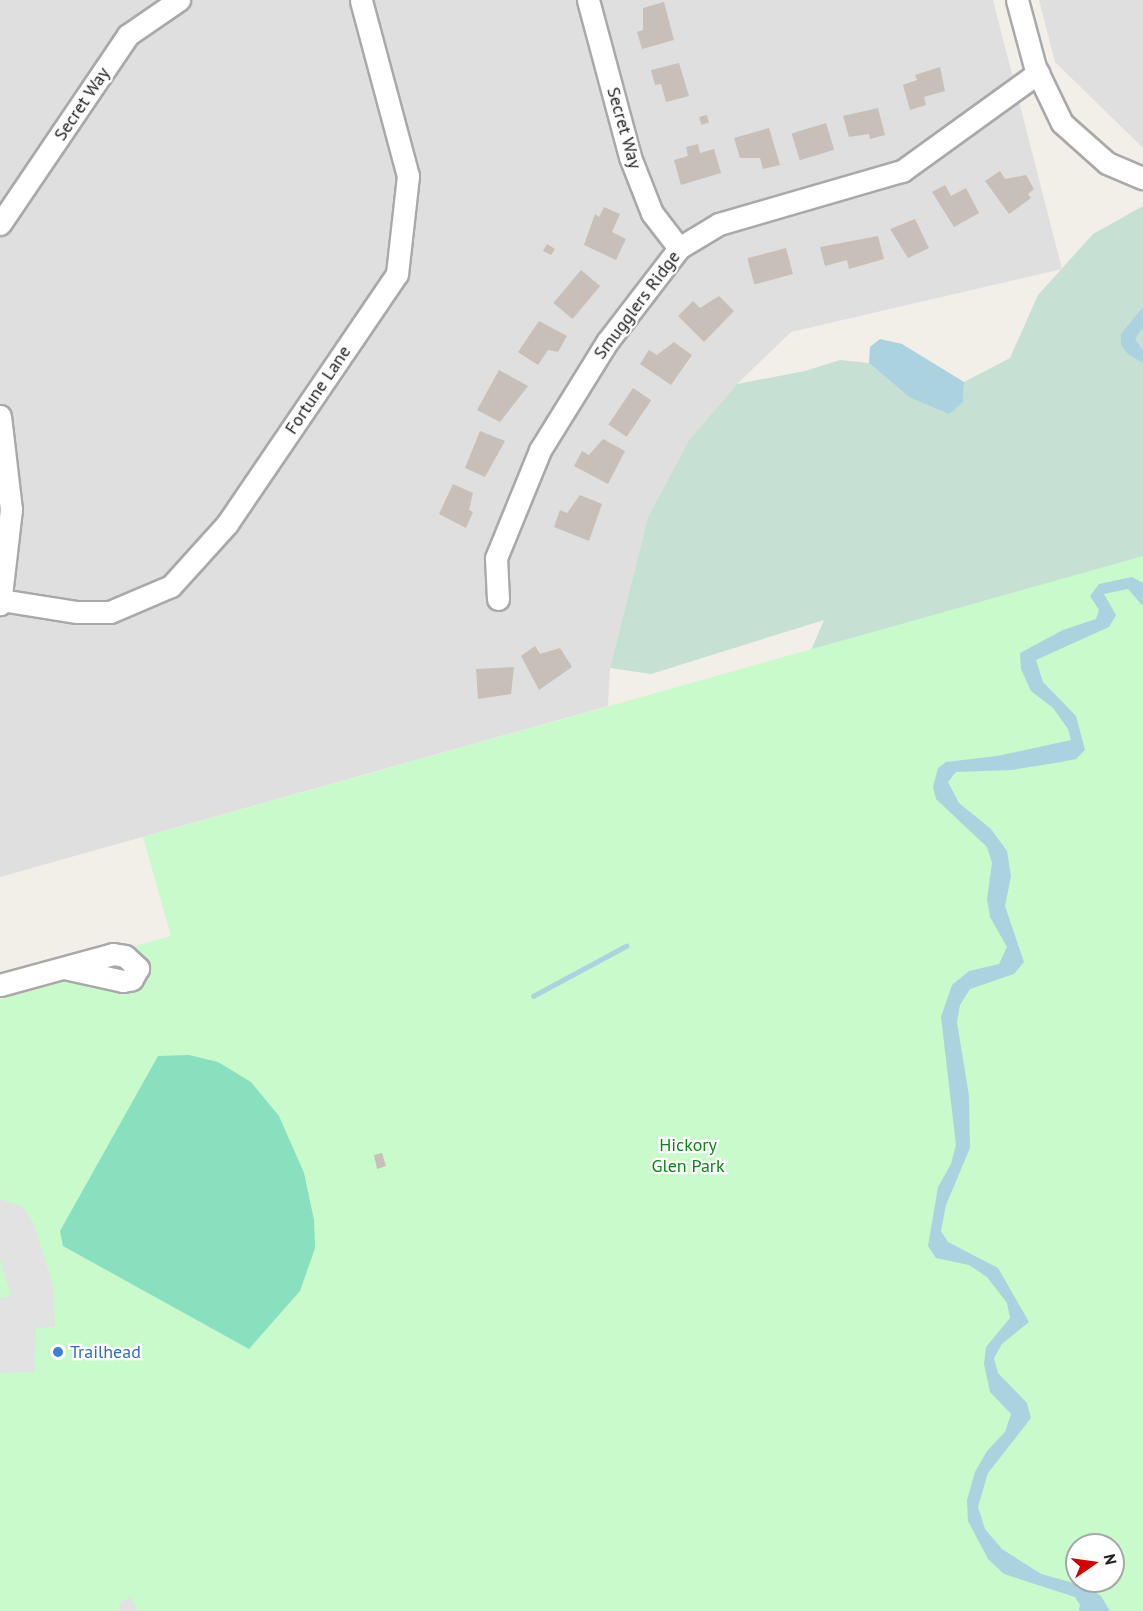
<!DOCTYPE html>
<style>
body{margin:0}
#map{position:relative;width:1143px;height:1611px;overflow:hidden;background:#f2efe9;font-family:"PT Sans",sans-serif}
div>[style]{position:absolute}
.residential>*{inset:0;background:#e0dfdf}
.wetland>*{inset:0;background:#c6e0d4}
.park>*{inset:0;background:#c8facc}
.pitch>*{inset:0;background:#88e0be}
.parking>*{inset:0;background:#e2e2e2}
.water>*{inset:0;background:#aad3df}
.stream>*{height:4.5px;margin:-2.25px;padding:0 2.25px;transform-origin:2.25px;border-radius:2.25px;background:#aad3df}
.building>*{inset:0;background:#c7bfb8;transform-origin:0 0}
.roads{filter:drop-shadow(2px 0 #a9a9a9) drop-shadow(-2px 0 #a9a9a9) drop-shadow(0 2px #a9a9a9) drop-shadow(0 -2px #a9a9a9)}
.minor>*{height:21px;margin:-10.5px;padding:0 10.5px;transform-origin:10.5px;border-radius:10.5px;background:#fff}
.dots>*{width:16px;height:16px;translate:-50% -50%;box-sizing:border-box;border:3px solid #fff;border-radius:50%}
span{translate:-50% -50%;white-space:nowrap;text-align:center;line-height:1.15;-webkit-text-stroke:4.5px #fff;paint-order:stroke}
.street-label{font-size:18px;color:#222}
.park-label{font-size:18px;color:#0c8416}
.shop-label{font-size:18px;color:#366cbe}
.left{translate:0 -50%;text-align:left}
.north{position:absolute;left:1065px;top:1533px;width:60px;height:60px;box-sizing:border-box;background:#fff;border:2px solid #a7a7a7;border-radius:50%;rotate:77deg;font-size:16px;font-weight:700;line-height:24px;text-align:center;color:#222}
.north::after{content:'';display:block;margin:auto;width:21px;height:27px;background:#d40000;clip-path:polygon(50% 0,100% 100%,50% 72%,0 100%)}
</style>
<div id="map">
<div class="residential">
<i style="clip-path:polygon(0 0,993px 0,1062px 269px,791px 332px,737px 384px,689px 440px,648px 517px,610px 668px,608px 706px,0 877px)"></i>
<i style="clip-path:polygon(1039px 0,1143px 0,1143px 148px,1055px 62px)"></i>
</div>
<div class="wetland">
<i style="clip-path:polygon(evenodd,1143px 206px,1143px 1611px,973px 1611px,778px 727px,824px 620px,651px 674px,610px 668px,648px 517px,689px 440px,737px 384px,805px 371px,840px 360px,869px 363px,909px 397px,963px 402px,964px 382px,1010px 358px,1038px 295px,1093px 234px,1143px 206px,1077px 1545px,1113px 1545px,1113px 1581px,1077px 1581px,1077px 1545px)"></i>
</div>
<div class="park">
<i style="clip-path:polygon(evenodd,1143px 556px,1143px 1611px,0 1611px,0 984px,171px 936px,143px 837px,1143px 556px,1077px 1545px,1113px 1545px,1113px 1581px,1077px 1581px,1077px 1545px)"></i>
</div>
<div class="pitch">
<i style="clip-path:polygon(189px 1055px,218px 1062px,251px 1082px,279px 1116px,304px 1173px,314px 1220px,315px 1248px,300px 1291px,249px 1349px,63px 1246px,60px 1231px,158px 1056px)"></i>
</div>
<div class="parking">
<i style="clip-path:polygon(0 1199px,23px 1207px,33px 1222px,53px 1286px,55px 1327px,36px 1328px,34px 1372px,0 1373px,0 1298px,11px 1296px,0 1259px)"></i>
<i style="clip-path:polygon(130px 1597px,138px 1611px,120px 1611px,119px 1603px)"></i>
</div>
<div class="water">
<i style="clip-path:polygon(1143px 307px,1143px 327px,1135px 339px,1143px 351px,1143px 363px,1128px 354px,1121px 345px,1121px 334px)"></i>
<i style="clip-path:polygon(880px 339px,902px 344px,964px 382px,963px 402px,949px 414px,909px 397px,869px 363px,870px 347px)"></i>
<i style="clip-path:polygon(1132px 577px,1143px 583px,1143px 606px,1128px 589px,1104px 594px,1116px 615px,1109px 627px,1036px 660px,1043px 682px,1076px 716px,1085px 750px,1076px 759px,1061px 762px,1012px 770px,956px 772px,948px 782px,959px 803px,991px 829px,1007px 851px,1011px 876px,1005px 906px,1024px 962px,1014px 974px,970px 989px,960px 1005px,957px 1022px,969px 1096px,970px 1148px,946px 1205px,941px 1231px,948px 1242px,998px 1268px,1029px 1322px,1002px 1344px,994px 1358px,998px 1373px,1027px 1403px,1031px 1418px,988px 1473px,978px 1507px,985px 1529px,1002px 1549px,1041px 1574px,1088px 1587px,1101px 1596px,1110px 1611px,1079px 1611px,1080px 1605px,1075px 1597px,1004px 1574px,988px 1559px,968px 1521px,967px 1500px,975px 1472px,987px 1451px,1005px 1432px,1011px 1414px,990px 1392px,984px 1364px,986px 1347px,1010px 1318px,1007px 1303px,987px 1277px,969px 1265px,936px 1258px,928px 1246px,938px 1187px,951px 1164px,956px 1145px,941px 1017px,952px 985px,969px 971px,999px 964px,1007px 947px,990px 917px,987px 899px,992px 863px,987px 847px,936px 799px,933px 787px,938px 768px,946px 762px,997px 756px,1071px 740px,1068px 729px,1053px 708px,1031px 691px,1021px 669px,1020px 653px,1063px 630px,1096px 619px,1099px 610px,1090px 596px,1099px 584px)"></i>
</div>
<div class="stream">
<i style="left:533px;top:996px;width:106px;rotate:-28.3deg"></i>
</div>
<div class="building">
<i style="clip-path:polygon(664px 2px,674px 40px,642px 49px,637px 32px,643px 30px,643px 8px)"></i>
<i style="clip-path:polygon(679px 63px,689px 96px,666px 102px,661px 84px,655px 85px,651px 70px)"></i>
<i style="clip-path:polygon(940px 67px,945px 91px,924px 97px,926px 105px,910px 110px,903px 85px,917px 80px,915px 75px)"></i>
<i style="clip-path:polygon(878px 108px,885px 135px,870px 139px,869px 134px,849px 137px,843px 116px)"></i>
<i style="left:707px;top:115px;width:8px;height:8px;rotate:76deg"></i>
<i style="left:826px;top:123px;width:28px;height:36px;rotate:73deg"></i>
<i style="clip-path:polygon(769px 128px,780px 165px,763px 169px,760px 158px,740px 158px,734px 138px)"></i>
<i style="clip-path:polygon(698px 144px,700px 153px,714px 149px,721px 173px,681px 185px,674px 160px,688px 156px,686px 147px)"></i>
<i style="clip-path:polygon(1000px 171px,1005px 179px,1026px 175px,1034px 189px,1028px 194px,1031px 198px,1009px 214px,985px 181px)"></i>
<i style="clip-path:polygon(945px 185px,951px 196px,966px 188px,979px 213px,954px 227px,932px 192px)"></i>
<i style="clip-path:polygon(604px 207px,620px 214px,612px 232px,626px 239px,616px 260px,584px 245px,595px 214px,599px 217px)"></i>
<i style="clip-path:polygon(915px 219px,929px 248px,908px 258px,890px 229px)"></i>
<i style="clip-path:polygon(878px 236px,884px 259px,849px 269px,847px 260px,825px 266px,820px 247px)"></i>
<i style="clip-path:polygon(547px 244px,555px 249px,551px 255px,543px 251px)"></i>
<i style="left:786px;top:248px;width:27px;height:40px;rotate:75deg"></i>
<i style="left:581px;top:270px;width:25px;height:43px;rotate:40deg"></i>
<i style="clip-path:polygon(719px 296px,734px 311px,704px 342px,678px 316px,693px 301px,700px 308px)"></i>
<i style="clip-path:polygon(539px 321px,567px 336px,558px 352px,548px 350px,538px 365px,518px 352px)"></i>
<i style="clip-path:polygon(674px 342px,692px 355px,671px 385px,640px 364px,649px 350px,657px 355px)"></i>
<i style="clip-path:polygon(499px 370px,528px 386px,500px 422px,477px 410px)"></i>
<i style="left:633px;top:388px;width:22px;height:44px;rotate:34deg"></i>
<i style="clip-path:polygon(480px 431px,505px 441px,485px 477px,465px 468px)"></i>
<i style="clip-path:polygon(603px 439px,625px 451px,608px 484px,574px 466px,582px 451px,589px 455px)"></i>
<i style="clip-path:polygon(453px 484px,473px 493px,469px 510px,473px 512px,466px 528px,439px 514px)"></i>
<i style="clip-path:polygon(580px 495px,602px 504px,589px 541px,554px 527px,560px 510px,567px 513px)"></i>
<i style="clip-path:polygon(535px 646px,540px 654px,560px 648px,572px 667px,539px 690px,521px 656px)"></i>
<i style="clip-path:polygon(514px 667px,511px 694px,478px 699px,476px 669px)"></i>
<i style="clip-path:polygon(382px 1153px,386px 1166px,377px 1169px,374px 1155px)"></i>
<i style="left:59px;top:1348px;width:5px;height:6px;rotate:53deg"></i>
</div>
<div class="roads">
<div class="minor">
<i style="left:588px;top:0;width:163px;rotate:75deg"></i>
<i style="left:630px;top:157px;width:60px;rotate:68.6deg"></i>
<i style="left:652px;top:213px;width:44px;rotate:52.4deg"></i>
<i style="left:1017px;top:0;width:69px;rotate:75deg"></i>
<i style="left:1035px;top:67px;width:62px;rotate:64.3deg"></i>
<i style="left:1062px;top:123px;width:60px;rotate:41.6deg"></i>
<i style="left:1107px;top:163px;width:39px;rotate:23deg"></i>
<i style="left:0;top:224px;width:228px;rotate:-55.9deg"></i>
<i style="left:128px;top:35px;width:62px;rotate:-34.5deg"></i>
<i style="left:0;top:416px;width:94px;rotate:83.3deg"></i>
<i style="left:11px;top:509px;width:96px;rotate:96.6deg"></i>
<i style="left:498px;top:599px;width:41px;rotate:-92.8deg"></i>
<i style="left:496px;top:558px;width:117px;rotate:-67.8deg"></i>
<i style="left:540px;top:450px;width:127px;rotate:-58.2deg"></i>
<i style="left:607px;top:342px;width:118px;rotate:-52.5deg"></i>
<i style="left:679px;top:248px;width:47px;rotate:-31deg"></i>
<i style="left:719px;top:224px;width:191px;rotate:-16.2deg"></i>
<i style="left:902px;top:171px;width:168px;rotate:-35.8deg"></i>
<i style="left:1px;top:600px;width:77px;rotate:9deg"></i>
<i style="left:77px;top:612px;width:33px"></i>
<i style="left:110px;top:612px;width:66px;rotate:-23.1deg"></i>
<i style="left:171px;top:586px;width:84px;rotate:-47.9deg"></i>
<i style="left:227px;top:524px;width:302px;rotate:-55.8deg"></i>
<i style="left:397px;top:274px;width:99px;rotate:-83.6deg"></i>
<i style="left:408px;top:176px;width:182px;rotate:-105deg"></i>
<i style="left:0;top:985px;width:117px;rotate:-15.3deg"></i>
<i style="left:113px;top:954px;width:12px;rotate:9deg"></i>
<i style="left:125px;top:956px;width:18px;rotate:43deg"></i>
<i style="left:138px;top:968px;width:13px;rotate:119deg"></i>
<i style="left:132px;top:979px;width:9px;rotate:167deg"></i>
<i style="left:123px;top:981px;width:59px;rotate:-167.4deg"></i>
</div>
</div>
<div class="dots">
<i style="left:58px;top:1352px;background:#3f7fe0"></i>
</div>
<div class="street-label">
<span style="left:82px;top:104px;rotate:-56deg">Secret Way</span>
<span style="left:624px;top:128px;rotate:74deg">Secret Way</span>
<span style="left:637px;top:305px;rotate:-53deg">Smugglers Ridge</span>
<span style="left:318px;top:390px;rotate:-56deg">Fortune Lane</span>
</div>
<div class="park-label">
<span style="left:688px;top:1156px">Hickory<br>Glen Park</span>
</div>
<div class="shop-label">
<span class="left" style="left:70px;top:1352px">Trailhead</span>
</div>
<div class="north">N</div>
</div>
